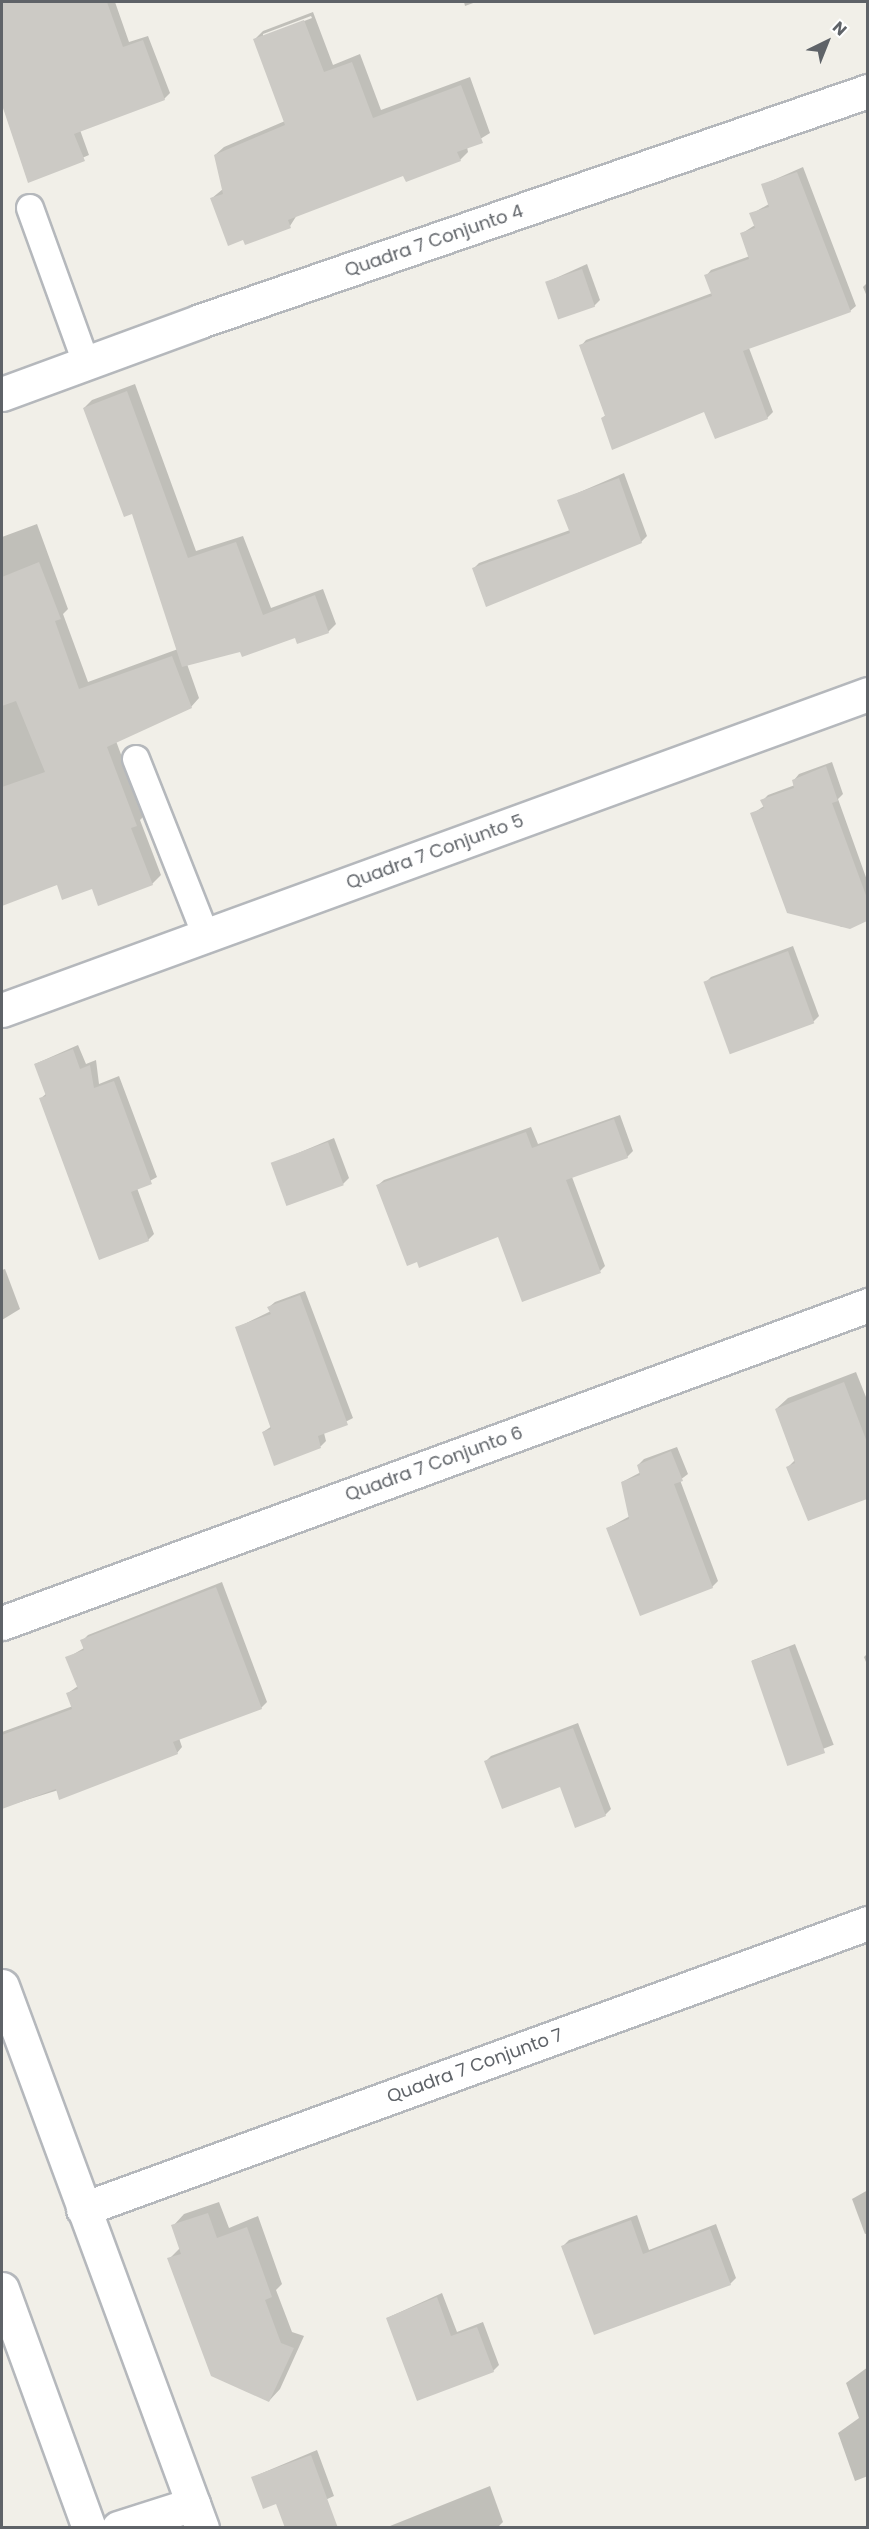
<!DOCTYPE html>
<style>
body{margin:0}
#map{position:relative;width:869px;height:2529px;overflow:hidden;background:#f1efe8;font-family:Poppins,sans-serif}
div>[style]{position:absolute}
.shadow>*{inset:0;background:#0003;transform-origin:0 0}
.building>*{inset:0;background:#cccac5;transform-origin:0 0}
.roads{filter:drop-shadow(2px 0 #b5b8bc) drop-shadow(-2px 0 #b5b8bc) drop-shadow(0 2px #b5b8bc) drop-shadow(0 -2px #b5b8bc)}
.service>*{height:26px;margin:-13px;padding:0 13px;transform-origin:13px;border-radius:13px;background:#fff}
.minor>*{height:33px;margin:-16.5px;padding:0 16.5px;transform-origin:16.5px;border-radius:16.5px;background:#fff}
span{translate:-50% -50%;white-space:nowrap;text-align:center;line-height:1.15;-webkit-text-stroke:4.5px #fff;paint-order:stroke}
.street-label{font-size:18px;color:#5f6368}
.frame{position:absolute;inset:0;border:3px solid #5f6368;pointer-events:none}
.north{position:absolute;left:797px;top:12px;width:60px;height:60px;-webkit-text-stroke:4px #fff;paint-order:stroke;rotate:43deg;font-size:16px;font-weight:700;line-height:24px;text-align:center;color:#5f6368}
.north::after{content:'';display:block;margin:auto;width:21px;height:27px;background:#5f6368;clip-path:polygon(50% 0,100% 100%,50% 72%,0 100%)}
</style>
<div id="map">
<div class="shadow">
<i style="clip-path:polygon(2px 2px,115px 2px,129px 42px,148px 36px,170px 93px,164px 99px,80px 130px,89px 155px,29px 181px,2px 100px)"></i>
<i style="clip-path:polygon(464px 2px,476px 2px,465px 6px)"></i>
<i style="clip-path:polygon(evenodd,313px 12px,333px 65px,360px 54px,381px 110px,470px 77px,490px 133px,467px 147px,468px 152px,460px 160px,404px 174px,297px 215px,290px 226px,243px 239px,212px 198px,223px 189px,215px 155px,224px 147px,285px 121px,255px 39px,263px 31px,313px 12px,311px 16px,312px 18px,263px 37px,263px 34px,311px 16px)"></i>
<i style="clip-path:polygon(803px 167px,856px 306px,850px 311px,749px 348px,773px 412px,767px 418px,705px 410px,602px 418px,606px 415px,581px 346px,586px 340px,712px 293px,706px 276px,711px 270px,750px 256px,741px 234px,755px 225px,751px 214px,769px 204px,762px 185px)"></i>
<i style="clip-path:polygon(587px 264px,600px 300px,594px 306px,547px 282px)"></i>
<i style="clip-path:polygon(868px 282px,868px 299px,863px 287px)"></i>
<i style="clip-path:polygon(135px 384px,196px 551px,243px 536px,271px 608px,323px 589px,336px 624px,328px 632px,298px 643px,295px 636px,187px 664px,199px 698px,191px 707px,116px 741px,144px 816px,140px 820px,161px 875px,152px 884px,58px 883px,2px 904px,2px 537px,37px 524px,68px 609px,63px 614px,88px 682px,178px 649px,133px 512px,84px 408px,92px 400px)"></i>
<i style="clip-path:polygon(624px 473px,647px 536px,641px 542px,486px 605px,473px 569px,479px 563px,570px 530px,559px 501px)"></i>
<i style="clip-path:polygon(832px 762px,843px 794px,838px 799px,868px 883px,868px 920px,841px 927px,752px 814px,764px 806px,762px 801px,768px 795px,795px 785px,794px 780px,799px 774px)"></i>
<i style="clip-path:polygon(793px 946px,819px 1016px,814px 1021px,731px 1052px,705px 983px,711px 977px)"></i>
<i style="clip-path:polygon(78px 1045px,86px 1064px,96px 1060px,99px 1084px,119px 1076px,157px 1177px,137px 1188px,154px 1234px,148px 1240px,40px 1099px,47px 1093px,35px 1064px)"></i>
<i style="clip-path:polygon(620px 1115px,633px 1151px,627px 1157px,572px 1177px,605px 1266px,600px 1271px,378px 1185px,384px 1180px,531px 1127px,538px 1144px)"></i>
<i style="clip-path:polygon(334px 1138px,349px 1178px,343px 1184px,272px 1164px)"></i>
<i style="clip-path:polygon(5px 1269px,20px 1309px,2px 1320px,2px 1270px)"></i>
<i style="clip-path:polygon(305px 1291px,353px 1418px,324px 1433px,326px 1441px,321px 1446px,275px 1464px,263px 1432px,272px 1426px,236px 1328px,271px 1311px,269px 1307px,275px 1302px)"></i>
<i style="clip-path:polygon(856px 1372px,868px 1402px,868px 1497px,809px 1519px,788px 1467px,795px 1460px,776px 1409px,788px 1398px)"></i>
<i style="clip-path:polygon(677px 1447px,688px 1474px,680px 1480px,718px 1581px,712px 1587px,608px 1528px,630px 1516px,622px 1482px,641px 1472px,638px 1465px,644px 1459px)"></i>
<i style="clip-path:polygon(222px 1582px,267px 1702px,261px 1708px,179px 1738px,182px 1747px,177px 1753px,4px 1807px,2px 1732px,73px 1706px,68px 1693px,78px 1686px,67px 1658px,84px 1648px,82px 1641px,88px 1635px)"></i>
<i style="left:795px;top:1644px;width:108px;height:46px;rotate:69deg"></i>
<i style="clip-path:polygon(868px 1653px,868px 1667px,864px 1657px)"></i>
<i style="clip-path:polygon(578px 1723px,611px 1809px,605px 1815px,561px 1785px,485px 1762px,491px 1756px)"></i>
<i style="clip-path:polygon(868px 2190px,868px 2233px,865px 2234px,852px 2199px)"></i>
<i style="clip-path:polygon(219px 2202px,229px 2228px,258px 2216px,282px 2284px,276px 2290px,292px 2332px,304px 2336px,280px 2389px,269px 2401px,169px 2259px,180px 2248px,173px 2226px,184px 2214px)"></i>
<i style="clip-path:polygon(637px 2215px,649px 2250px,716px 2224px,736px 2278px,730px 2284px,563px 2246px,569px 2240px)"></i>
<i style="clip-path:polygon(442px 2293px,457px 2332px,483px 2322px,499px 2365px,493px 2371px,387px 2318px)"></i>
<i style="clip-path:polygon(868px 2367px,868px 2476px,855px 2481px,838px 2433px,859px 2418px,846px 2383px)"></i>
<i style="clip-path:polygon(317px 2450px,334px 2496px,283px 2519px,277px 2502px,253px 2477px)"></i>
<i style="clip-path:polygon(490px 2486px,503px 2522px,497px 2528px,385px 2528px)"></i>
</div>
<div class="building">
<i style="clip-path:polygon(2px 2px,107px 2px,123px 47px,143px 40px,165px 100px,74px 134px,85px 161px,28px 183px,2px 105px)"></i>
<i style="clip-path:polygon(304px 20px,324px 72px,352px 62px,373px 118px,461px 85px,483px 143px,457px 152px,461px 161px,406px 182px,403px 176px,288px 220px,291px 228px,245px 245px,243px 240px,228px 246px,210px 198px,223px 194px,214px 155px,285px 125px,253px 39px)"></i>
<i style="clip-path:polygon(797px 172px,851px 312px,743px 351px,768px 419px,715px 439px,704px 412px,612px 450px,601px 418px,605px 416px,579px 345px,712px 296px,704px 275px,749px 259px,740px 233px,755px 228px,749px 213px,769px 207px,761px 184px)"></i>
<i style="left:582px;top:269px;width:40px;height:39px;rotate:71deg"></i>
<i style="clip-path:polygon(127px 391px,188px 558px,236px 542px,263px 615px,315px 595px,329px 633px,297px 644px,295px 638px,242px 657px,240px 652px,182px 667px,132px 514px,124px 517px,83px 408px)"></i>
<i style="clip-path:polygon(619px 478px,642px 543px,486px 607px,472px 568px,570px 533px,557px 500px)"></i>
<i style="clip-path:polygon(39px 562px,61px 619px,55px 621px,79px 689px,172px 656px,192px 708px,107px 747px,137px 826px,131px 828px,153px 885px,98px 906px,92px 889px,62px 900px,57px 885px,2px 906px,2px 787px,45px 772px,16px 701px,2px 706px,2px 577px)"></i>
<i style="clip-path:polygon(826px 766px,838px 801px,832px 803px,867px 898px,867px 921px,850px 929px,787px 913px,750px 813px,764px 808px,760px 800px,794px 788px,792px 780px)"></i>
<i style="left:788px;top:951px;width:77px;height:90px;rotate:70deg"></i>
<i style="clip-path:polygon(73px 1049px,80px 1069px,90px 1065px,94px 1088px,114px 1081px,152px 1184px,131px 1192px,149px 1241px,99px 1260px,39px 1098px,46px 1096px,34px 1064px)"></i>
<i style="clip-path:polygon(614px 1119px,628px 1158px,566px 1180px,601px 1273px,522px 1302px,498px 1237px,419px 1268px,417px 1262px,407px 1266px,376px 1185px,526px 1132px,532px 1148px)"></i>
<i style="left:328px;top:1142px;width:46px;height:61px;rotate:70deg"></i>
<i style="clip-path:polygon(300px 1295px,348px 1425px,318px 1436px,321px 1448px,274px 1466px,262px 1432px,271px 1429px,235px 1327px,271px 1314px,267px 1307px)"></i>
<i style="clip-path:polygon(844px 1382px,867px 1442px,867px 1499px,808px 1521px,786px 1467px,795px 1463px,775px 1409px)"></i>
<i style="clip-path:polygon(671px 1451px,683px 1481px,674px 1484px,713px 1588px,640px 1616px,606px 1528px,629px 1519px,621px 1482px,640px 1475px,637px 1465px)"></i>
<i style="clip-path:polygon(216px 1587px,262px 1709px,173px 1742px,178px 1754px,59px 1800px,56px 1789px,2px 1809px,2px 1735px,72px 1709px,66px 1693px,78px 1689px,65px 1657px,84px 1650px,80px 1640px)"></i>
<i style="left:789px;top:1648px;width:111px;height:40px;rotate:71deg"></i>
<i style="clip-path:polygon(573px 1728px,606px 1816px,575px 1828px,560px 1787px,502px 1809px,484px 1761px)"></i>
<i style="clip-path:polygon(208px 2213px,217px 2238px,247px 2227px,272px 2297px,265px 2300px,281px 2343px,294px 2348px,269px 2402px,211px 2376px,167px 2258px,181px 2254px,171px 2225px)"></i>
<i style="clip-path:polygon(631px 2220px,643px 2254px,710px 2229px,731px 2285px,594px 2335px,561px 2246px)"></i>
<i style="clip-path:polygon(437px 2297px,451px 2336px,477px 2327px,494px 2372px,417px 2401px,386px 2318px)"></i>
<i style="clip-path:polygon(311px 2455px,338px 2528px,285px 2528px,276px 2504px,263px 2509px,251px 2477px)"></i>
</div>
<div class="roads">
<div class="service">
<i style="left:30px;top:208px;width:165px;rotate:70.1deg"></i>
<i style="left:136px;top:759px;width:190px;rotate:68.4deg"></i>
</div>
<div class="minor">
<i style="left:2px;top:394px;width:211px;rotate:-20.2deg"></i>
<i style="left:200px;top:321px;width:706px;rotate:-19deg"></i>
<i style="left:2px;top:1010px;width:922px;rotate:-20.05deg"></i>
<i style="left:2px;top:1623px;width:923px;rotate:-20.16deg"></i>
<i style="left:2px;top:1986px;width:578px;rotate:69.75deg"></i>
<i style="left:83px;top:2209px;width:835px;rotate:-20.02deg"></i>
<i style="left:2px;top:2289px;width:254px;rotate:70deg"></i>
<i style="left:118px;top:2528px;width:79px;rotate:-17.7deg"></i>
</div>
</div>
<div class="street-label">
<span style="left:434px;top:241px;rotate:-19deg">Quadra 7 Conjunto 4</span>
<span style="left:435px;top:852px;rotate:-20deg">Quadra 7 Conjunto 5</span>
<span style="left:434px;top:1464px;rotate:-20deg">Quadra 7 Conjunto 6</span>
<span style="left:475px;top:2066px;rotate:-20deg">Quadra 7 Conjunto 7</span>
</div>
<div class="frame"></div>
<div class="north">N</div>
</div>
